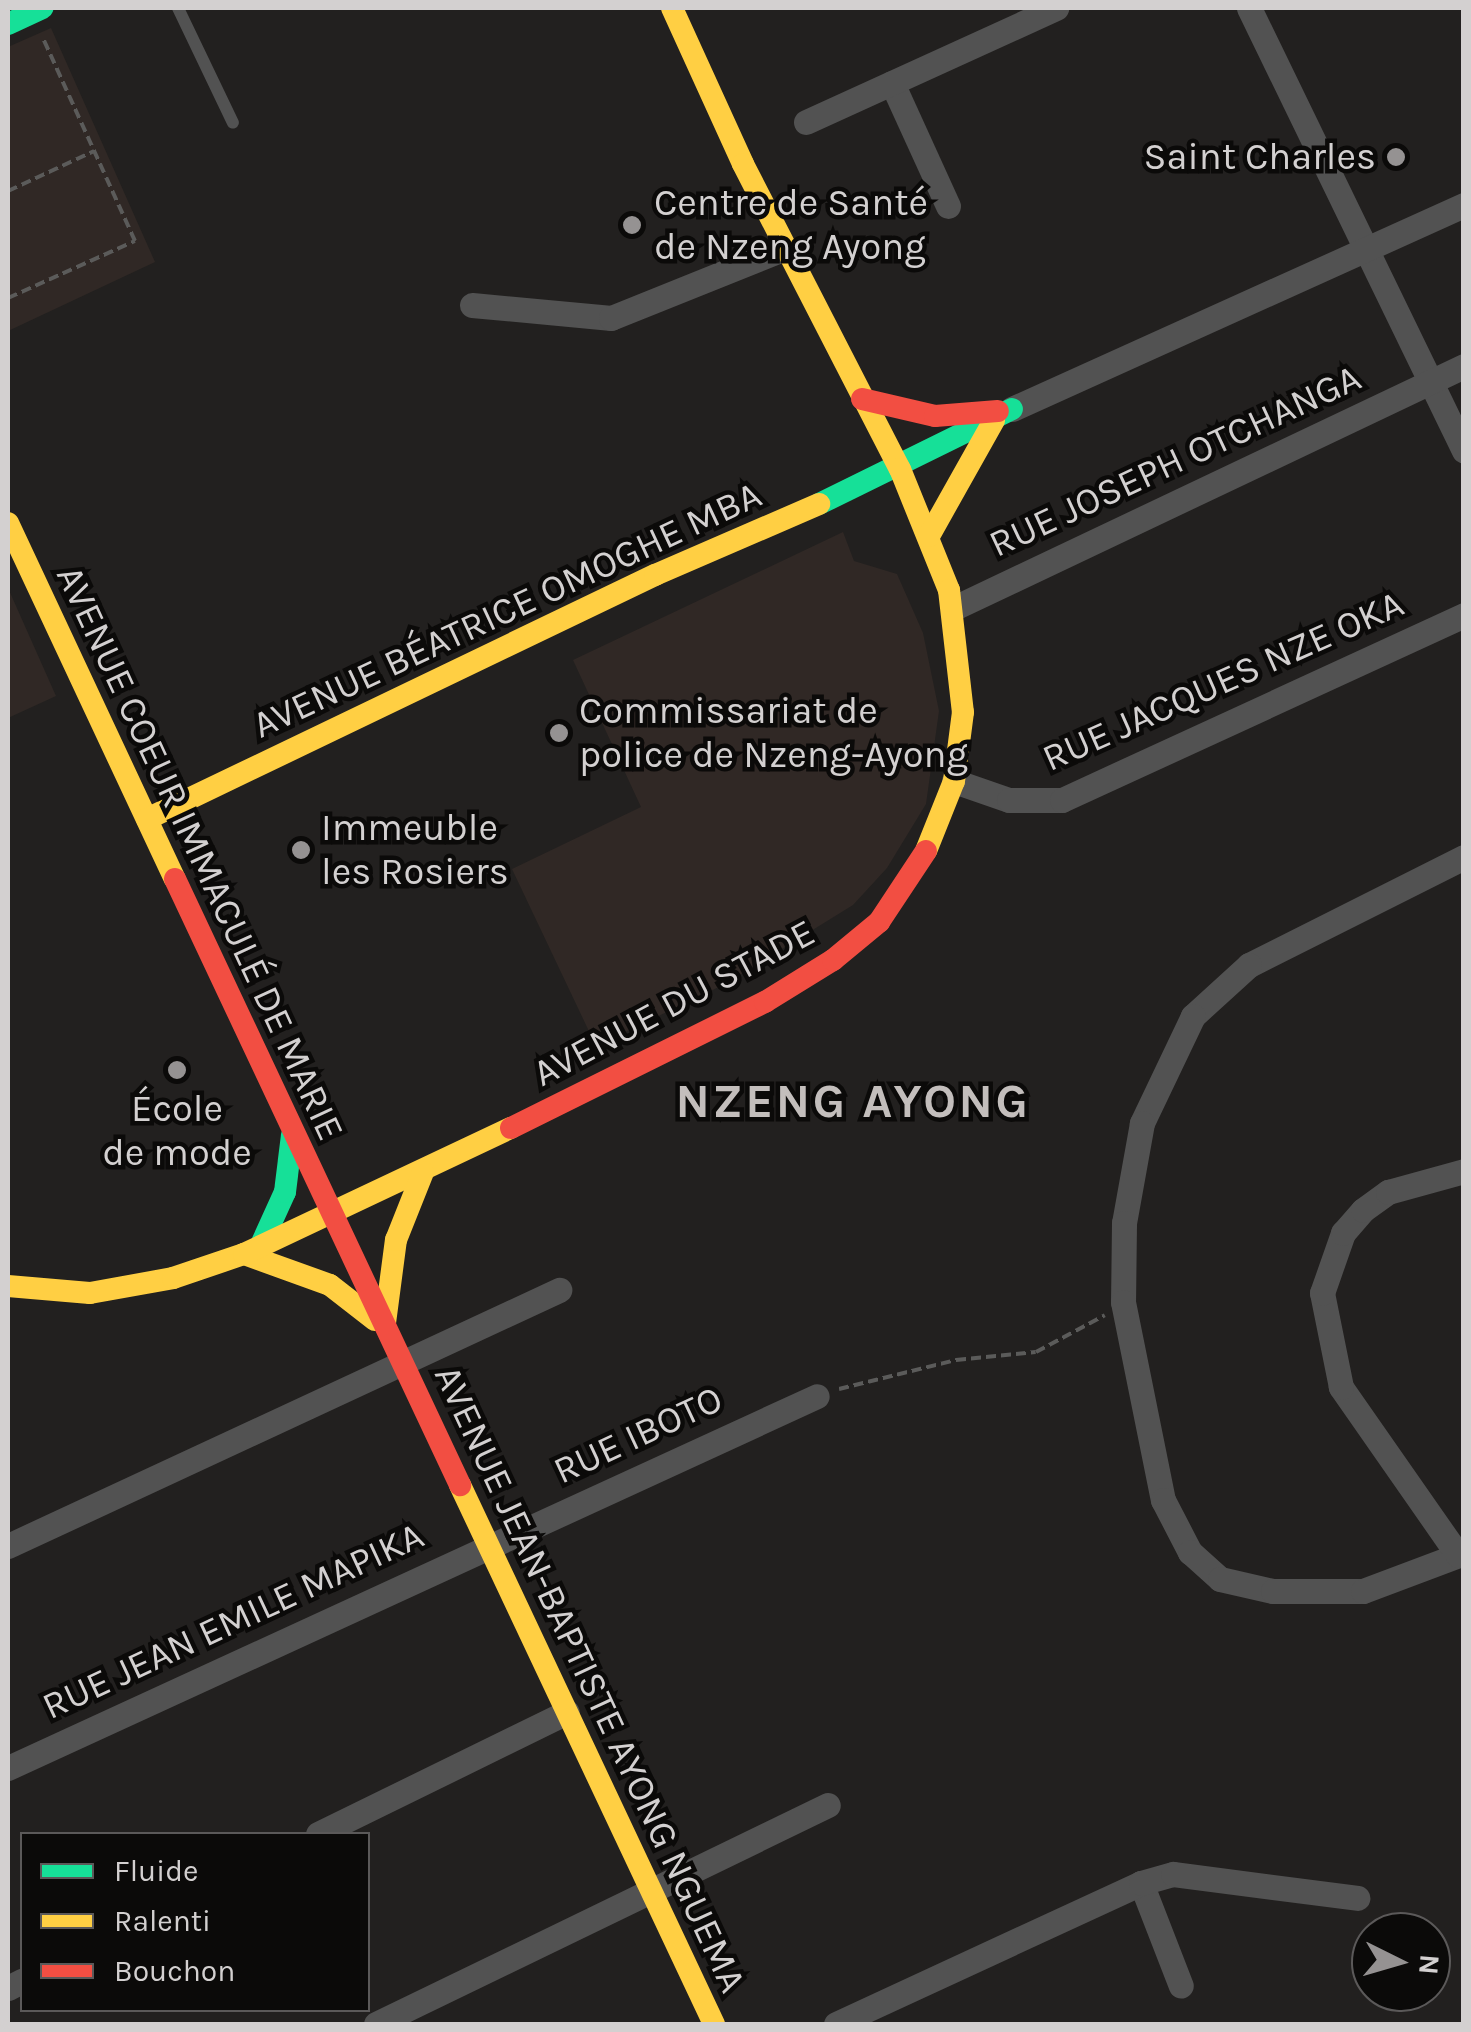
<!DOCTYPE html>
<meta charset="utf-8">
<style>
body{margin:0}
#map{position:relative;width:1471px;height:2032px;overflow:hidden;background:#22201f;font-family:Karla,sans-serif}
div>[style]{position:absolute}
.built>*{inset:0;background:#302825}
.path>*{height:4px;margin-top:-2px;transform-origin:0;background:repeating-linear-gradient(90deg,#5b5b5a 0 10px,transparent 0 15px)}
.lane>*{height:12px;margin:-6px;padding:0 6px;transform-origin:6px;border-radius:6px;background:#525252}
.street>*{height:25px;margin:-12.5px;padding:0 12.5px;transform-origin:12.5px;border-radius:12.5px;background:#525252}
.fast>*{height:22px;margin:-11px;padding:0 11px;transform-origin:11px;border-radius:11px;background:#16e098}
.slow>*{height:22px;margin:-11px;padding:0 11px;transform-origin:11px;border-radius:11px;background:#ffcf43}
.jam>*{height:22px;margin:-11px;padding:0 11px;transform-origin:11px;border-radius:11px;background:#f24e42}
.dots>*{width:28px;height:28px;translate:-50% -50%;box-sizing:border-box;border:5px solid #0b0a09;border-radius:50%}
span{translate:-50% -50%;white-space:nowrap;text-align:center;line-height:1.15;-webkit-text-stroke:9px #0b0a09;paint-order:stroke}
.poi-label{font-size:38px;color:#d3d0d0}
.right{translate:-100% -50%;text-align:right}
.left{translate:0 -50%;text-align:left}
.street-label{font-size:38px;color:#d3d0d0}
.district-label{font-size:48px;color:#c3bebc;font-weight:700;letter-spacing:2.5px}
.frame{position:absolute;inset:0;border:10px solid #d3d0d0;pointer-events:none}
.legend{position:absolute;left:20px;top:1832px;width:350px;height:180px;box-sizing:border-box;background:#0b0a09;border:2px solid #5b5959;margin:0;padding:12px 18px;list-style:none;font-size:30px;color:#d3d0d0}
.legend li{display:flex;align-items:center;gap:20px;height:50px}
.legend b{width:50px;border:2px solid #5b5959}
.north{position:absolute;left:1351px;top:1912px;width:100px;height:100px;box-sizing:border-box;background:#0b0a09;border:2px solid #5b5959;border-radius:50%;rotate:95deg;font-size:28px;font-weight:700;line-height:40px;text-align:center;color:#d3d0d0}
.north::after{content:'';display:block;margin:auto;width:35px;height:45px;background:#959292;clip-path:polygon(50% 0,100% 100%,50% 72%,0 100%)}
</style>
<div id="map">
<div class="built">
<i style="clip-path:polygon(51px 28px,155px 262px,8px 331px,8px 47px)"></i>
<i style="clip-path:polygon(843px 532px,854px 561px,897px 574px,923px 633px,939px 711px,926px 804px,887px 868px,853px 905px,725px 984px,596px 1046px,512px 869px,641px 807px,573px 660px)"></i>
<i style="clip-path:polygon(8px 588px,56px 696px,8px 718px)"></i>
</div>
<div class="path">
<i style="left:8px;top:191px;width:95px;rotate:-24.9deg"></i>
<i style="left:8px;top:298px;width:139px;rotate:-24.2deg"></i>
<i style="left:135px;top:241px;width:221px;rotate:-114.4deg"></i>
<i style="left:839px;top:1389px;width:121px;rotate:-13.9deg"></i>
<i style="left:956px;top:1360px;width:80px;rotate:-5.7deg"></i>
<i style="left:1036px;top:1352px;width:78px;rotate:-28.2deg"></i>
</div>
<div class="lane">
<i style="left:178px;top:8px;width:127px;rotate:64.4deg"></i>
</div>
<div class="street">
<i style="left:1249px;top:8px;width:492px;rotate:64.1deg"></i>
<i style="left:892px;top:83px;width:135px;rotate:65.5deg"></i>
<i style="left:806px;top:122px;width:275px;rotate:-24.5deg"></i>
<i style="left:472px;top:305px;width:140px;rotate:5.3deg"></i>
<i style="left:611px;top:318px;width:188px;rotate:-21.9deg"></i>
<i style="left:1012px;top:409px;width:496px;rotate:-24.3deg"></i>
<i style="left:954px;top:608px;width:565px;rotate:-25.38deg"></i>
<i style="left:954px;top:781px;width:58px;rotate:19.1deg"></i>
<i style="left:1009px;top:800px;width:53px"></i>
<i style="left:1062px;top:800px;width:443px;rotate:-24.7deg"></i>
<i style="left:1464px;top:857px;width:241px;rotate:153.3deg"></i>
<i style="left:1249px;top:965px;width:76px;rotate:137.7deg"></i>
<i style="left:1193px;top:1016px;width:119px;rotate:115.5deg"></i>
<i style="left:1142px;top:1123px;width:102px;rotate:100.2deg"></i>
<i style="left:1124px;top:1223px;width:79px;rotate:90.7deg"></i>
<i style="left:1123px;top:1302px;width:202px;rotate:78.6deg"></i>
<i style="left:1163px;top:1500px;width:59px;rotate:62.6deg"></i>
<i style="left:1190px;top:1552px;width:40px;rotate:42deg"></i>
<i style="left:1220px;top:1579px;width:54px;rotate:12.8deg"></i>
<i style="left:1273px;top:1591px;width:90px"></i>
<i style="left:1363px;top:1591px;width:108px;rotate:-20.6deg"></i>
<i style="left:8px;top:1546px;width:608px;rotate:-24.92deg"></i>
<i style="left:1458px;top:1555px;width:205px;rotate:-124.9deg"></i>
<i style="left:1341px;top:1387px;width:96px;rotate:-101.4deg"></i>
<i style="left:1322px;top:1293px;width:64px;rotate:-70.7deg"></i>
<i style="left:1343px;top:1233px;width:30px;rotate:-49deg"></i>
<i style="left:1363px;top:1210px;width:31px;rotate:-36deg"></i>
<i style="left:1388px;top:1192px;width:79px;rotate:-15.4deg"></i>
<i style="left:8px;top:1768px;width:890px;rotate:-24.69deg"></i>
<i style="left:318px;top:1834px;width:277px;rotate:-26.1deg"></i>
<i style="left:1141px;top:1883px;width:110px;rotate:68.8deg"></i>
<i style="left:8px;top:1988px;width:16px;rotate:-27deg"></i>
<i style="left:376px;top:2024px;width:502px;rotate:-25.85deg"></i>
<i style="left:836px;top:2024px;width:336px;rotate:-24.8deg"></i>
<i style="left:1141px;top:1883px;width:33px;rotate:-16deg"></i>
<i style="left:1173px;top:1874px;width:186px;rotate:7.4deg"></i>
</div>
<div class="fast">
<i style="left:8px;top:24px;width:38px;rotate:-25deg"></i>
<i style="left:819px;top:504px;width:215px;rotate:-26.2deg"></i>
<i style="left:260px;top:1247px;width:60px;rotate:-65.6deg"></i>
<i style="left:285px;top:1192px;width:57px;rotate:-83deg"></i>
</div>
<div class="slow">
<i style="left:672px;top:8px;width:171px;rotate:65.5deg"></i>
<i style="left:743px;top:164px;width:343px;rotate:62.8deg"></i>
<i style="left:900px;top:469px;width:131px;rotate:68deg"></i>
<i style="left:949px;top:590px;width:123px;rotate:83.5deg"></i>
<i style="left:963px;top:712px;width:70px;rotate:97.4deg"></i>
<i style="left:954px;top:781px;width:75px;rotate:111.8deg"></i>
<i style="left:8px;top:523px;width:393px;rotate:64.9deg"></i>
<i style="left:929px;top:536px;width:133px;rotate:-60.7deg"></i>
<i style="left:147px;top:819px;width:564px;rotate:-25.66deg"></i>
<i style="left:655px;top:575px;width:179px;rotate:-23.4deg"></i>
<i style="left:244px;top:1254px;width:91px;rotate:19.8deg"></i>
<i style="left:330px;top:1285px;width:57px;rotate:37.9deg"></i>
<i style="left:8px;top:1286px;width:82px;rotate:4.9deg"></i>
<i style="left:90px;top:1293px;width:84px;rotate:-10.2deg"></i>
<i style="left:173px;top:1278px;width:75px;rotate:-18.7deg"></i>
<i style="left:244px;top:1254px;width:295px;rotate:-25.3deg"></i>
<i style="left:385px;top:1323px;width:84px;rotate:-82.5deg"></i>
<i style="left:396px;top:1240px;width:73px;rotate:-68.3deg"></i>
<i style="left:460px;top:1485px;width:596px;rotate:64.77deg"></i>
</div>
<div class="jam">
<i style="left:862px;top:399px;width:75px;rotate:13.1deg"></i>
<i style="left:935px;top:416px;width:63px;rotate:-4.5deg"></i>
<i style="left:175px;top:879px;width:670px;rotate:64.81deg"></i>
<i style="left:511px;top:1128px;width:284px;rotate:-26.4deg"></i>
<i style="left:765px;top:1002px;width:80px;rotate:-31.7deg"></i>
<i style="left:833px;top:960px;width:60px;rotate:-39.6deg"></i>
<i style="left:879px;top:922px;width:85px;rotate:-56.5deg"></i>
</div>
<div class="dots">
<i style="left:1396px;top:157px;background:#959292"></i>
<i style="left:632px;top:225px;background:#959292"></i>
<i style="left:559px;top:733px;background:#959292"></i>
<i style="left:301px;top:850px;background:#959292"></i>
<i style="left:177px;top:1070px;background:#959292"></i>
</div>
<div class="poi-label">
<span class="right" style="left:1376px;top:157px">Saint Charles</span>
<span class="left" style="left:654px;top:225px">Centre de Santé<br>de Nzeng Ayong</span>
<span class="left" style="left:579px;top:733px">Commissariat de<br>police de Nzeng-Ayong</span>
<span class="left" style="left:321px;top:850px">Immeuble<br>les Rosiers</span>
<span style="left:177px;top:1131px">École<br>de mode</span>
</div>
<div class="street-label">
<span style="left:1175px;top:461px;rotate:-25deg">RUE JOSEPH OTCHANGA</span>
<span style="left:507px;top:610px;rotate:-25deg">AVENUE BÉATRICE OMOGHE MBA</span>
<span style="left:1223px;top:681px;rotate:-24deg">RUE JACQUES NZE OKA</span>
<span style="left:200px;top:853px;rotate:65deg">AVENUE COEUR IMMACULÉ DE MARIE</span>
<span style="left:674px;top:1003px;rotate:-28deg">AVENUE DU STADE</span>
<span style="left:638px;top:1435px;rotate:-25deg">RUE IBOTO</span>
<span style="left:233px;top:1621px;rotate:-25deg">RUE JEAN EMILE MAPIKA</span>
<span style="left:590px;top:1679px;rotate:65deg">AVENUE JEAN-BAPTISTE AYONG NGUEMA</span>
</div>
<div class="district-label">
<span style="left:853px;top:1102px">NZENG AYONG</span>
</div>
<div class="frame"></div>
<ul class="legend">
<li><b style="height:12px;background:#16e098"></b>Fluide</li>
<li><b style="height:12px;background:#ffcf43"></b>Ralenti</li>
<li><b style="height:12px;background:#f24e42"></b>Bouchon</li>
</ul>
<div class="north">N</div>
</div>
